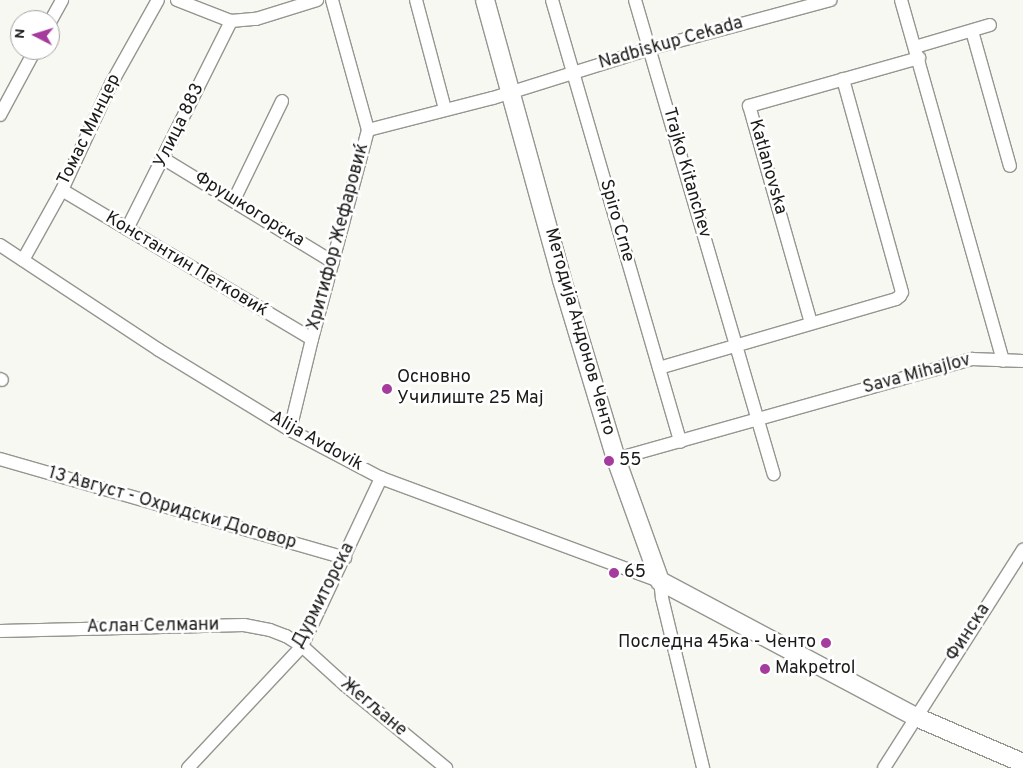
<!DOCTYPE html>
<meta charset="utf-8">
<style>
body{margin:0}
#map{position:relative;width:1023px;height:768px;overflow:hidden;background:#f6f8f1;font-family:Overpass,sans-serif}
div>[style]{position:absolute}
.roads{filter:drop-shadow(1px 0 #949690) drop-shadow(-1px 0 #949690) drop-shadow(0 1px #949690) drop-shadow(0 -1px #949690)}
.minor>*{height:12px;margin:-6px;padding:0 6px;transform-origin:6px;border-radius:6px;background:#fff}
.secondary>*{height:18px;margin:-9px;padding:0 9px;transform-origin:9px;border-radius:9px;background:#fff}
.dots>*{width:14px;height:14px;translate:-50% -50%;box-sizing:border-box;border:2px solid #fff;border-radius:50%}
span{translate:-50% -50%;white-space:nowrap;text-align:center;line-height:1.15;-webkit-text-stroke:5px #fff;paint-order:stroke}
.street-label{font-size:18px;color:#1a1b18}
.poi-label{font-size:18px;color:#1a1b18}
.left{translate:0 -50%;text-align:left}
.right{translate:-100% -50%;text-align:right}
.north{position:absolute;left:10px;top:10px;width:50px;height:50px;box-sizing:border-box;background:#fff;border:1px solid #a3a4a3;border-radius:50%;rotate:275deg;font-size:14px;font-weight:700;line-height:20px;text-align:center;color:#1a1b18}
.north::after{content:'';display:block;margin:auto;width:18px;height:22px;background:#a43b9d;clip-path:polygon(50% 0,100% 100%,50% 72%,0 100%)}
</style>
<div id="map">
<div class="roads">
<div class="minor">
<i style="left:177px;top:0;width:58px;rotate:21.3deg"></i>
<i style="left:231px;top:21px;width:25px;rotate:-5deg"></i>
<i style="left:256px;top:19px;width:64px;rotate:-17.3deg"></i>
<i style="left:332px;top:0;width:135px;rotate:74.5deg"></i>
<i style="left:416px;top:0;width:113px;rotate:75.1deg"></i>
<i style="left:552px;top:0;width:460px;rotate:73.8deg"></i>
<i style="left:635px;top:0;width:494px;rotate:73.7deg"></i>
<i style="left:901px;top:0;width:375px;rotate:74.2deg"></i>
<i style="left:50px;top:22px;width:25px;rotate:-61deg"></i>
<i style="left:972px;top:31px;width:140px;rotate:74.3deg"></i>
<i style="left:915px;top:47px;width:78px;rotate:-16.3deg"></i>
<i style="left:0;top:115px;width:74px;rotate:-61.7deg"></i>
<i style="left:368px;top:130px;width:129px;rotate:-14.4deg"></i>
<i style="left:493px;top:98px;width:164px;rotate:-17.4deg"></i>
<i style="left:649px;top:49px;width:188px;rotate:-15.1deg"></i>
<i style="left:164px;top:159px;width:198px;rotate:31.4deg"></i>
<i style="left:62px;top:190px;width:291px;rotate:30.8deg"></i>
<i style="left:234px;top:200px;width:110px;rotate:-64.1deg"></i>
<i style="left:127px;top:229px;width:233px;rotate:-63.4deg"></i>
<i style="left:0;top:245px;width:191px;rotate:33.4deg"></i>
<i style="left:159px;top:350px;width:153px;rotate:31.4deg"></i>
<i style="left:290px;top:430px;width:103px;rotate:27.8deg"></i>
<i style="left:381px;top:478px;width:297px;rotate:20.3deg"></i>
<i style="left:660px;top:581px;width:17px;rotate:83deg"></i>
<i style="left:662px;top:598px;width:175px;rotate:76.4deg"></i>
<i style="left:23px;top:260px;width:80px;rotate:-60.9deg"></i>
<i style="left:62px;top:190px;width:117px;rotate:-65.2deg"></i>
<i style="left:111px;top:84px;width:96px;rotate:-60.8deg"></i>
<i style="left:811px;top:323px;width:226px;rotate:-105.9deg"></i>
<i style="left:749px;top:106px;width:177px;rotate:-15.8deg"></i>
<i style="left:659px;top:368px;width:247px;rotate:-16.2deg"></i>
<i style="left:896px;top:299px;width:5px;rotate:-37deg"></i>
<i style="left:900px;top:296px;width:4px;rotate:-63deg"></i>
<i style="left:902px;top:292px;width:221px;rotate:-105.5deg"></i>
<i style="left:0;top:379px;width:2px;rotate:27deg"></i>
<i style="left:290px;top:430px;width:94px;rotate:-76.4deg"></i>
<i style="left:312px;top:339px;width:216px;rotate:-75deg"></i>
<i style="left:0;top:459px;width:359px;rotate:16deg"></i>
<i style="left:616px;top:459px;width:370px;rotate:-15.7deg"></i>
<i style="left:972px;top:359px;width:51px;rotate:2.2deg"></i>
<i style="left:0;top:631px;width:244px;rotate:-1.4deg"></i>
<i style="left:244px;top:625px;width:26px;rotate:11deg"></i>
<i style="left:270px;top:630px;width:17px;rotate:21deg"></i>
<i style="left:286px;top:636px;width:19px;rotate:32deg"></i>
<i style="left:302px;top:646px;width:58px;rotate:42.2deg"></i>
<i style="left:345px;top:685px;width:131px;rotate:39.4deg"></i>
<i style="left:188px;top:768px;width:167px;rotate:-46.9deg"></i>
<i style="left:302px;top:646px;width:186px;rotate:-64.8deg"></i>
<i style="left:884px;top:768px;width:259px;rotate:-57.5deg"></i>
</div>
<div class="secondary">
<i style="left:485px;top:0;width:290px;rotate:74.6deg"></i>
<i style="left:562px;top:280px;width:187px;rotate:73.2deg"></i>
<i style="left:616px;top:459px;width:130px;rotate:70.2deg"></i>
<i style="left:660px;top:581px;width:290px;rotate:28deg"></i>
<i style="left:916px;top:717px;width:116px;rotate:23.3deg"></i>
</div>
</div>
<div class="dots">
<i style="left:387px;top:389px;background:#a43b9d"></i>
<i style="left:609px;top:461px;background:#a43b9d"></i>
<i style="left:614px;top:573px;background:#a43b9d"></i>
<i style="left:826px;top:643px;background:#a43b9d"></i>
<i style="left:765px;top:669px;background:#a43b9d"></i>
</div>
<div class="street-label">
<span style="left:671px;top:44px;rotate:-16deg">Nadbiskup Cekada</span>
<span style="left:180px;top:126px;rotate:-64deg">Улица 883</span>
<span style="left:90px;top:130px;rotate:-64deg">Томас Минцер</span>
<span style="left:767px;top:167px;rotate:74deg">Katlanovska</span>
<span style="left:686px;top:173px;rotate:74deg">Trajko Kitanchev</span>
<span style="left:249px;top:210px;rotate:32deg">Фрушкогорска</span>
<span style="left:616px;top:221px;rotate:74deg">Spiro Crne</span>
<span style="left:339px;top:237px;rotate:-75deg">Хритифор Жефаровиќ</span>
<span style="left:186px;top:265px;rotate:31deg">Константин Петковиќ</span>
<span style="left:579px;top:332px;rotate:74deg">Методија Андонов Ченто</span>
<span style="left:917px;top:375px;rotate:-15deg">Sava Mihajlov</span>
<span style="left:316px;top:442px;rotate:29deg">Alija Avdovik</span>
<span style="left:172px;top:509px;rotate:16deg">13 Август - Охридски Договор</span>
<span style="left:324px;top:596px;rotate:-63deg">Дурмиторска</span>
<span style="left:153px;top:627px;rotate:-1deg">Аслан Селмани</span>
<span style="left:969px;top:633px;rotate:-57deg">Финска</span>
<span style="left:373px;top:708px;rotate:40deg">Жегљане</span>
</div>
<div class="poi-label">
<span class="left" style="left:397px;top:389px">Основно<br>Училиште 25 Мај</span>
<span class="left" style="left:619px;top:461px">55</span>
<span class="left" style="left:624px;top:573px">65</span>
<span class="right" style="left:816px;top:643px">Последна 45ка - Ченто</span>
<span class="left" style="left:775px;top:669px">Makpetrol</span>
</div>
<div class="north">N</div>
</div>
